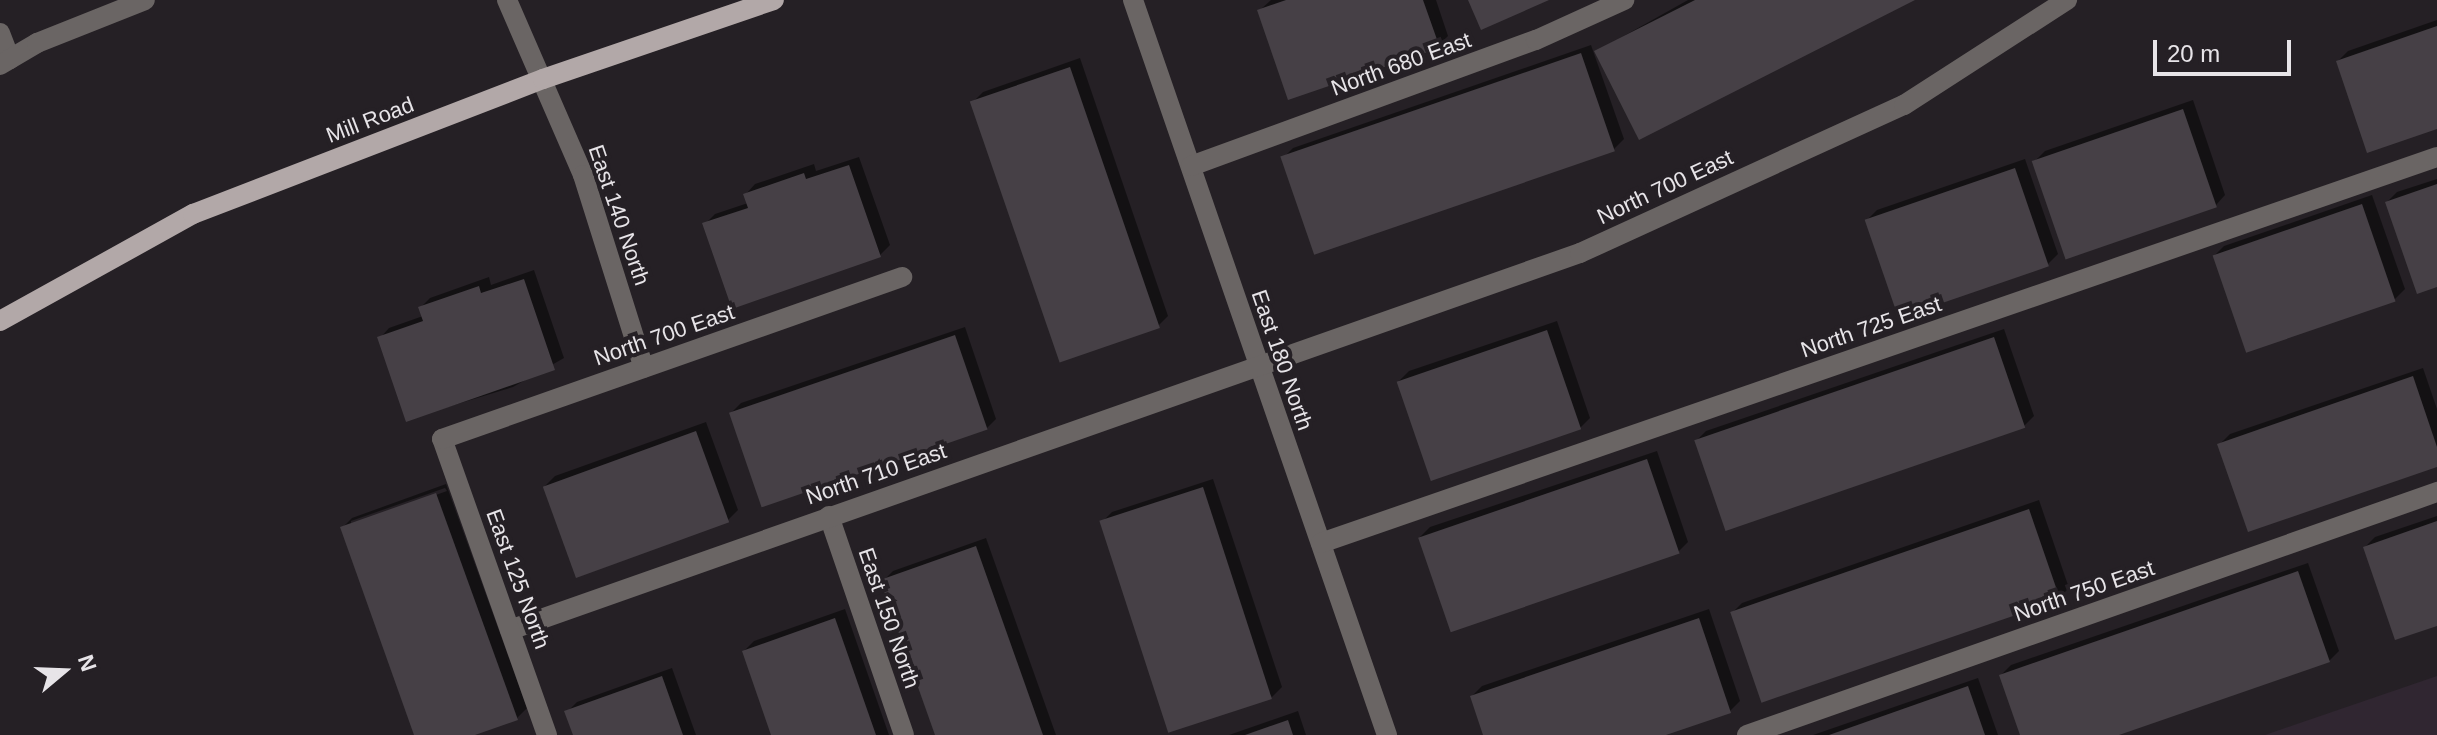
<!DOCTYPE html>
<style>
body{margin:0}
#map{position:relative;width:2437px;height:735px;overflow:hidden;background:#252025;font-family:Helvetica,sans-serif}
div>[style]{position:absolute}
.built>*{inset:0;background:#302631}
.shadow>*{inset:0;background:#0007}
.building>*{inset:0;background:#464046;transform-origin:0 0}
.minor>*{height:20px;margin:-10px;padding:0 10px;transform-origin:10px;border-radius:10px;background:#6a6564}
.major>*{height:20px;margin:-10px;padding:0 10px;transform-origin:10px;border-radius:10px;background:#b2a8a8}
span{translate:-50% -50%;white-space:nowrap;text-align:center;line-height:1.15;-webkit-text-stroke:8px #252025;paint-order:stroke}
.street-label{font-size:22px;color:#e7e4e8}
.north{position:absolute;left:24px;top:631px;width:80px;height:80px;-webkit-text-stroke:6px #252025;paint-order:stroke;rotate:71deg;font-size:22px;font-weight:700;line-height:32px;text-align:center;color:#e7e4e8}
.north::after{content:'';display:block;margin:auto;width:28px;height:36px;background:#e7e4e8;clip-path:polygon(50% 0,100% 100%,50% 72%,0 100%)}
.scale{position:absolute;left:2153px;top:40px;width:138px;height:36px;box-sizing:border-box;border:4px solid #e7e4e8;border-top:0;padding-left:10px;font-size:24px;line-height:28px;white-space:nowrap;color:#e7e4e8;-webkit-text-stroke:6px #252025;paint-order:stroke}
</style>
<div id="map">
<div class="built">
<i style="clip-path:polygon(2437px 676px,2437px 735px,2265px 735px)"></i>
</div>
<div class="shadow">
<i style="clip-path:polygon(1271px 0,1436px 0,1448px 36px,1438px 46px,1260px 10px)"></i>
<i style="clip-path:polygon(1688px 0,1911px 0,1597px 51px)"></i>
<i style="clip-path:polygon(2437px 20px,2437px 127px,2338px 61px,2348px 51px)"></i>
<i style="clip-path:polygon(1591px 45px,1624px 139px,1614px 149px,1283px 158px,1293px 148px)"></i>
<i style="clip-path:polygon(1080px 58px,1168px 316px,1158px 326px,1061px 359px,973px 102px,983px 92px)"></i>
<i style="clip-path:polygon(2193px 100px,2225px 195px,2216px 205px,2035px 161px,2045px 151px)"></i>
<i style="clip-path:polygon(859px 157px,890px 245px,880px 255px,705px 224px,715px 214px,748px 203px,746px 194px,755px 184px,814px 164px,816px 171px)"></i>
<i style="clip-path:polygon(2025px 159px,2058px 254px,2048px 264px,1867px 220px,1877px 210px)"></i>
<i style="clip-path:polygon(2437px 179px,2437px 285px,2387px 202px,2397px 192px)"></i>
<i style="clip-path:polygon(2372px 195px,2405px 289px,2395px 299px,2214px 256px,2224px 246px)"></i>
<i style="clip-path:polygon(534px 270px,564px 358px,513px 387px,408px 419px,380px 338px,389px 328px,423px 316px,420px 308px,430px 298px,489px 277px,491px 285px)"></i>
<i style="clip-path:polygon(1557px 321px,1590px 418px,1580px 428px,1399px 381px,1409px 371px)"></i>
<i style="clip-path:polygon(965px 327px,996px 419px,986px 429px,731px 413px,741px 403px)"></i>
<i style="clip-path:polygon(2004px 329px,2034px 416px,2024px 426px,1696px 441px,1706px 431px)"></i>
<i style="clip-path:polygon(2423px 368px,2437px 409px,2437px 465px,2220px 444px,2230px 434px)"></i>
<i style="clip-path:polygon(706px 422px,738px 510px,728px 520px,545px 486px,555px 476px)"></i>
<i style="clip-path:polygon(1657px 451px,1688px 542px,1678px 552px,1420px 537px,1430px 527px)"></i>
<i style="clip-path:polygon(1213px 479px,1282px 687px,1272px 697px,1102px 522px,1112px 512px)"></i>
<i style="clip-path:polygon(evenodd,446px 484px,527px 708px,517px 718px,469px 735px,416px 735px,342px 528px,352px 518px,446px 484px,445px 488px,447px 491px,351px 525px,351px 521px,445px 488px)"></i>
<i style="clip-path:polygon(2039px 500px,2069px 588px,2059px 598px,1732px 613px,1742px 603px)"></i>
<i style="clip-path:polygon(2437px 516px,2437px 624px,2365px 547px,2375px 537px)"></i>
<i style="clip-path:polygon(986px 538px,1056px 735px,937px 735px,883px 581px,893px 571px)"></i>
<i style="clip-path:polygon(2308px 563px,2339px 651px,2329px 661px,2113px 735px,2022px 735px,2001px 675px,2011px 665px)"></i>
<i style="clip-path:polygon(845px 609px,889px 735px,774px 735px,744px 651px,754px 641px)"></i>
<i style="clip-path:polygon(1709px 609px,1740px 701px,1730px 711px,1660px 735px,1485px 735px,1472px 696px,1482px 686px)"></i>
<i style="clip-path:polygon(672px 668px,696px 735px,575px 735px,567px 712px,577px 702px)"></i>
<i style="clip-path:polygon(1978px 678px,1998px 735px,1813px 735px)"></i>
<i style="clip-path:polygon(1298px 711px,1306px 735px,1229px 735px)"></i>
</div>
<div class="building">
<i style="clip-path:polygon(1286px 0,1423px 0,1440px 48px,1288px 100px,1257px 10px)"></i>
<i style="clip-path:polygon(1468px 0,1549px 0,1481px 30px)"></i>
<i style="clip-path:polygon(1695px 0,1915px 0,1639px 140px,1594px 51px)"></i>
<i style="clip-path:polygon(2437px 26px,2437px 129px,2367px 153px,2336px 61px)"></i>
<i style="left:1581px;top:53px;width:104px;height:318px;rotate:71deg"></i>
<i style="left:1070px;top:67px;width:276px;height:106px;rotate:71deg"></i>
<i style="left:2183px;top:109px;width:104px;height:160px;rotate:71deg"></i>
<i style="clip-path:polygon(849px 165px,881px 257px,732px 309px,702px 223px,748px 208px,743px 194px,804px 173px,806px 179px)"></i>
<i style="left:2015px;top:168px;width:104px;height:159px;rotate:71deg"></i>
<i style="clip-path:polygon(2437px 184px,2437px 287px,2417px 294px,2385px 202px)"></i>
<i style="left:2362px;top:204px;width:103px;height:158px;rotate:71deg"></i>
<i style="clip-path:polygon(524px 279px,555px 370px,406px 422px,377px 337px,423px 321px,418px 307px,479px 286px,481px 293px)"></i>
<i style="left:1547px;top:330px;width:105px;height:159px;rotate:71deg"></i>
<i style="left:955px;top:335px;width:100px;height:239px;rotate:71deg"></i>
<i style="left:1994px;top:337px;width:96px;height:317px;rotate:71deg"></i>
<i style="clip-path:polygon(2413px 376px,2437px 447px,2437px 467px,2248px 532px,2217px 444px)"></i>
<i style="left:696px;top:431px;width:97px;height:163px;rotate:70deg"></i>
<i style="left:1647px;top:459px;width:100px;height:242px;rotate:71deg"></i>
<i style="left:1203px;top:487px;width:223px;height:109px;rotate:72deg"></i>
<i style="clip-path:polygon(436px 493px,518px 720px,475px 735px,414px 735px,340px 527px)"></i>
<i style="left:2029px;top:509px;width:96px;height:316px;rotate:71deg"></i>
<i style="clip-path:polygon(2437px 521px,2437px 626px,2395px 640px,2363px 547px)"></i>
<i style="clip-path:polygon(976px 546px,1043px 735px,935px 735px,880px 580px)"></i>
<i style="clip-path:polygon(2298px 571px,2330px 662px,2119px 735px,2020px 735px,1999px 675px)"></i>
<i style="clip-path:polygon(835px 618px,876px 735px,771px 735px,742px 651px)"></i>
<i style="clip-path:polygon(1699px 618px,1731px 713px,1666px 735px,1483px 735px,1470px 696px)"></i>
<i style="clip-path:polygon(662px 676px,683px 735px,573px 735px,564px 711px)"></i>
<i style="clip-path:polygon(1968px 686px,1985px 735px,1829px 735px)"></i>
<i style="clip-path:polygon(1288px 720px,1293px 735px,1245px 735px)"></i>
</div>
<div class="minor">
<i style="left:507px;top:0;width:191px;rotate:66.5deg"></i>
<i style="left:583px;top:175px;width:202px;rotate:72.5deg"></i>
<i style="left:1133px;top:0;width:778px;rotate:70.94deg"></i>
<i style="left:0;top:33px;width:28px;rotate:69deg"></i>
<i style="left:0;top:65px;width:43px;rotate:-30.7deg"></i>
<i style="left:37px;top:43px;width:116px;rotate:-21.7deg"></i>
<i style="left:1191px;top:166px;width:367px;rotate:-20.1deg"></i>
<i style="left:1536px;top:40px;width:97px;rotate:-24.4deg"></i>
<i style="left:829px;top:516px;width:231px;rotate:71.1deg"></i>
<i style="left:1321px;top:543px;width:1181px;rotate:-19.08deg"></i>
<i style="left:510px;top:630px;width:1134px;rotate:-19.41deg"></i>
<i style="left:1580px;top:253px;width:356px;rotate:-24.6deg"></i>
<i style="left:1904px;top:105px;width:194px;rotate:-32.8deg"></i>
<i style="left:547px;top:735px;width:314px;rotate:-109.5deg"></i>
<i style="left:442px;top:439px;width:488px;rotate:-19.4deg"></i>
<i style="left:1747px;top:735px;width:732px;rotate:-19.4deg"></i>
</div>
<div class="major">
<i style="left:0;top:321px;width:221px;rotate:-29deg"></i>
<i style="left:193px;top:214px;width:375px;rotate:-21.1deg"></i>
<i style="left:543px;top:79px;width:244px;rotate:-18.9deg"></i>
</div>
<div class="street-label">
<span style="left:1401px;top:64px;rotate:-20deg">North 680 East</span>
<span style="left:370px;top:120px;rotate:-21deg">Mill Road</span>
<span style="left:1665px;top:187px;rotate:-25deg">North 700 East</span>
<span style="left:619px;top:215px;rotate:71deg">East 140 North</span>
<span style="left:1871px;top:327px;rotate:-19deg">North 725 East</span>
<span style="left:664px;top:335px;rotate:-19deg">North 700 East</span>
<span style="left:1282px;top:360px;rotate:71deg">East 180 North</span>
<span style="left:876px;top:474px;rotate:-19deg">North 710 East</span>
<span style="left:518px;top:579px;rotate:70deg">East 125 North</span>
<span style="left:2084px;top:591px;rotate:-19deg">North 750 East</span>
<span style="left:889px;top:618px;rotate:71deg">East 150 North</span>
</div>
<div class="north">N</div>
<div class="scale">20 m</div>
</div>
